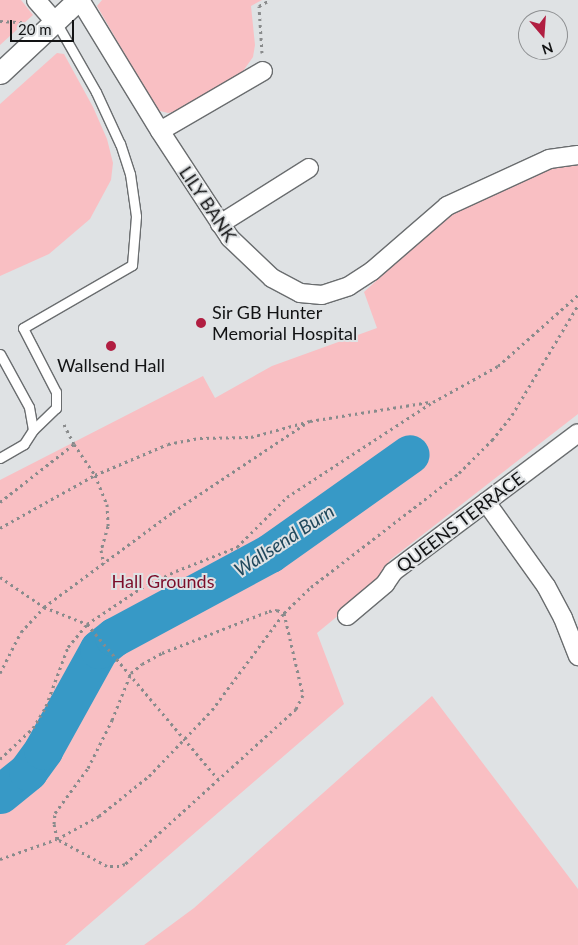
<!DOCTYPE html>
<style>
body{margin:0}
#map{position:relative;width:578px;height:945px;overflow:hidden;background:#dfe2e4;font-family:Lato,sans-serif}
div>[style]{position:absolute}
.green>*{inset:0;background:#f9bfc3}
.river>*{height:39px;margin:-19.5px;padding:0 19.5px;transform-origin:19.5px;border-radius:19.5px;background:#3799c6}
.path>*{height:3px;margin-top:-1.5px;transform-origin:0;background:repeating-linear-gradient(90deg,#898b8c 0 2.5px,transparent 0 6.5px)}
.roads{filter:drop-shadow(1px 0 #6a6d6f) drop-shadow(-1px 0 #6a6d6f) drop-shadow(0 1px #6a6d6f) drop-shadow(0 -1px #6a6d6f)}
.service>*{height:9px;margin:-4.5px;padding:0 4.5px;transform-origin:4.5px;border-radius:4.5px;background:#fff}
.minor>*{height:18px;margin:-9px;padding:0 9px;transform-origin:9px;border-radius:9px;background:#fff}
.tertiary>*{height:21px;margin:-10.5px;padding:0 10.5px;transform-origin:10.5px;border-radius:10.5px;background:#fff}
.dots>*{width:14px;height:14px;translate:-50% -50%;box-sizing:border-box;border:2px solid #dfe2e4;border-radius:50%}
span{translate:-50% -50%;white-space:nowrap;text-align:center;line-height:1.15;-webkit-text-stroke:4px #dfe2e4;paint-order:stroke}
.street-label{font-size:18px;color:#121314}
.poi-label{font-size:18px;color:#121314}
.left{translate:0 -50%;text-align:left}
.park-label{font-size:18px;color:#7c0e2a}
.water-label{font-size:19px;color:#20485c;font-style:italic}
.north{position:absolute;left:518px;top:10px;width:50px;height:50px;box-sizing:border-box;background:#dfe2e4;border:1px solid #8d8f91;border-radius:50%;rotate:162deg;font-size:14px;font-weight:700;line-height:20px;text-align:center;color:#121314}
.north::after{content:'';display:block;margin:auto;width:18px;height:22px;background:#b11e41;clip-path:polygon(50% 0,100% 100%,50% 72%,0 100%)}
.scale{position:absolute;left:10px;top:20px;width:64px;height:22px;box-sizing:border-box;border:2px solid #121314;border-top:0;padding-left:6px;font-size:15px;line-height:18px;white-space:nowrap;color:#121314;-webkit-text-stroke:4px #dfe2e4;paint-order:stroke}
</style>
<div id="map">
<div class="green">
<i style="clip-path:polygon(0 0,21px 0,33px 15px,0 45px)"></i>
<i style="clip-path:polygon(102px 0,262px 0,251px 6px,255px 45px,253px 57px,241px 74px,177px 111px,168px 113px,160px 111px,154px 105px,97px 6px)"></i>
<i style="clip-path:polygon(57px 53px,64px 54px,93px 107px,107px 139px,113px 163px,111px 180px,90px 219px,49px 254px,0 276px,0 104px)"></i>
<i style="clip-path:polygon(578px 164px,578px 414px,390px 560px,379px 582px,317px 633px,344px 704px,65px 945px,0 945px,0 480px,203px 376px,215px 398px,272px 366px,377px 328px,364px 292px,447px 216px,553px 166px)"></i>
<i style="clip-path:polygon(432px 696px,578px 889px,578px 945px,144px 945px,194px 908px)"></i>
</div>
<div class="river">
<i style="left:0;top:794px;width:36px;rotate:-39deg"></i>
<i style="left:28px;top:771px;width:26px;rotate:-54deg"></i>
<i style="left:43px;top:750px;width:115px;rotate:-61deg"></i>
<i style="left:99px;top:649px;width:19px;rotate:-39deg"></i>
<i style="left:114px;top:637px;width:177px;rotate:-28.3deg"></i>
<i style="left:270px;top:553px;width:171px;rotate:-35.3deg"></i>
</div>
<div class="path">
<i style="left:0;top:21px;width:22px;rotate:3deg"></i>
<i style="left:262px;top:53px;width:47px;rotate:-93.7deg"></i>
<i style="left:259px;top:6px;width:13px;rotate:-29deg"></i>
<i style="left:74px;top:444px;width:37px;rotate:56deg"></i>
<i style="left:95px;top:475px;width:31px;rotate:68deg"></i>
<i style="left:107px;top:504px;width:22px;rotate:87deg"></i>
<i style="left:108px;top:526px;width:25px;rotate:106deg"></i>
<i style="left:101px;top:550px;width:14px;rotate:78deg"></i>
<i style="left:0;top:502px;width:94px;rotate:-38.1deg"></i>
<i style="left:74px;top:444px;width:25px;rotate:-117deg"></i>
<i style="left:0;top:528px;width:109px;rotate:-29.2deg"></i>
<i style="left:95px;top:475px;width:79px;rotate:-23deg"></i>
<i style="left:168px;top:444px;width:33px;rotate:-11deg"></i>
<i style="left:200px;top:438px;width:51px;rotate:-1.1deg"></i>
<i style="left:251px;top:437px;width:61px;rotate:-15.2deg"></i>
<i style="left:310px;top:421px;width:121px;rotate:-9deg"></i>
<i style="left:0;top:577px;width:53px;rotate:34.3deg"></i>
<i style="left:44px;top:607px;width:46px;rotate:21.6deg"></i>
<i style="left:87px;top:624px;width:203px;rotate:49.8deg"></i>
<i style="left:277px;top:610px;width:8px;rotate:23deg"></i>
<i style="left:284px;top:613px;width:84px;rotate:77deg"></i>
<i style="left:303px;top:695px;width:16px;rotate:117deg"></i>
<i style="left:296px;top:709px;width:231px;rotate:137.8deg"></i>
<i style="left:125px;top:864px;width:6px;rotate:162deg"></i>
<i style="left:119px;top:866px;width:12px;rotate:180deg"></i>
<i style="left:107px;top:866px;width:57px;rotate:-151.6deg"></i>
<i style="left:57px;top:839px;width:15px;rotate:-101deg"></i>
<i style="left:54px;top:824px;width:11px;rotate:-85deg"></i>
<i style="left:55px;top:813px;width:56px;rotate:-53.7deg"></i>
<i style="left:88px;top:768px;width:54px;rotate:-63.4deg"></i>
<i style="left:112px;top:720px;width:51px;rotate:-68deg"></i>
<i style="left:131px;top:673px;width:14px;rotate:-39deg"></i>
<i style="left:142px;top:664px;width:23px;rotate:-29deg"></i>
<i style="left:162px;top:653px;width:115px;rotate:-21.4deg"></i>
<i style="left:269px;top:611px;width:8px;rotate:-7deg"></i>
<i style="left:0;top:673px;width:46px;rotate:-62.9deg"></i>
<i style="left:21px;top:632px;width:34px;rotate:-47deg"></i>
<i style="left:44px;top:607px;width:160px;rotate:-36.4deg"></i>
<i style="left:173px;top:512px;width:159px;rotate:-33.7deg"></i>
<i style="left:0;top:759px;width:45px;rotate:-43.2deg"></i>
<i style="left:33px;top:728px;width:26px;rotate:-59deg"></i>
<i style="left:46px;top:706px;width:63px;rotate:-69.6deg"></i>
<i style="left:68px;top:647px;width:30px;rotate:-50deg"></i>
<i style="left:87px;top:624px;width:65px;rotate:-33.7deg"></i>
<i style="left:141px;top:588px;width:39px;rotate:-26deg"></i>
<i style="left:176px;top:571px;width:66px;rotate:-21.5deg"></i>
<i style="left:237px;top:547px;width:71px;rotate:-45deg"></i>
<i style="left:287px;top:497px;width:174px;rotate:-33.1deg"></i>
<i style="left:433px;top:402px;width:74px;rotate:-29deg"></i>
<i style="left:498px;top:366px;width:107px;rotate:-41.6deg"></i>
<i style="left:0;top:859px;width:60px;rotate:-19.3deg"></i>
<i style="left:57px;top:839px;width:48px;rotate:-28.7deg"></i>
<i style="left:99px;top:816px;width:64px;rotate:-38.7deg"></i>
<i style="left:149px;top:776px;width:91px;rotate:-46.3deg"></i>
<i style="left:212px;top:710px;width:121px;rotate:-53.4deg"></i>
<i style="left:284px;top:613px;width:37px;rotate:-44deg"></i>
<i style="left:311px;top:587px;width:187px;rotate:-37.6deg"></i>
<i style="left:459px;top:473px;width:47px;rotate:-45deg"></i>
<i style="left:492px;top:440px;width:32px;rotate:-51deg"></i>
<i style="left:512px;top:415px;width:128px;rotate:-59deg"></i>
</div>
<div class="roads">
<div class="service">
<i style="left:0;top:354px;width:60px;rotate:61.3deg"></i>
<i style="left:29px;top:407px;width:23px;rotate:80deg"></i>
<i style="left:33px;top:430px;width:17px;rotate:123deg"></i>
<i style="left:24px;top:444px;width:28px;rotate:150deg"></i>
<i style="left:33px;top:430px;width:32px;rotate:-44deg"></i>
<i style="left:56px;top:408px;width:16px;rotate:-90deg"></i>
<i style="left:56px;top:392px;width:72px;rotate:-117.3deg"></i>
<i style="left:23px;top:328px;width:126px;rotate:-30deg"></i>
<i style="left:132px;top:265px;width:49px;rotate:-85.3deg"></i>
<i style="left:136px;top:216px;width:42px;rotate:-98.1deg"></i>
<i style="left:130px;top:174px;width:32px;rotate:-108deg"></i>
<i style="left:120px;top:144px;width:57px;rotate:-114.8deg"></i>
<i style="left:96px;top:92px;width:81px;rotate:-119.7deg"></i>
</div>
<div class="minor">
<i style="left:36px;top:0;width:29px;rotate:49deg"></i>
<i style="left:80px;top:0;width:153px;rotate:58.6deg"></i>
<i style="left:160px;top:131px;width:128px;rotate:56.8deg"></i>
<i style="left:230px;top:238px;width:58px;rotate:43.6deg"></i>
<i style="left:272px;top:278px;width:32px;rotate:28deg"></i>
<i style="left:300px;top:293px;width:22px;rotate:5deg"></i>
<i style="left:322px;top:295px;width:28px;rotate:-18deg"></i>
<i style="left:349px;top:286px;width:27px;rotate:-33deg"></i>
<i style="left:372px;top:271px;width:99px;rotate:-40.9deg"></i>
<i style="left:447px;top:206px;width:112px;rotate:-24.7deg"></i>
<i style="left:549px;top:159px;width:29px;rotate:-8deg"></i>
<i style="left:160px;top:131px;width:119px;rotate:-30.2deg"></i>
<i style="left:220px;top:224px;width:105px;rotate:-32.2deg"></i>
<i style="left:486px;top:502px;width:103px;rotate:54.5deg"></i>
<i style="left:546px;top:586px;width:36px;rotate:62deg"></i>
<i style="left:563px;top:618px;width:41px;rotate:68.5deg"></i>
<i style="left:347px;top:616px;width:50px;rotate:-40.1deg"></i>
<i style="left:385px;top:584px;width:14px;rotate:-56deg"></i>
<i style="left:393px;top:572px;width:231px;rotate:-36.9deg"></i>
</div>
<div class="tertiary">
<i style="left:0;top:73px;width:107px;rotate:-43.1deg"></i>
</div>
</div>
<div class="dots">
<i style="left:201px;top:323px;background:#b11e41"></i>
<i style="left:111px;top:346px;background:#b11e41"></i>
</div>
<div class="street-label">
<span style="left:208px;top:204px;rotate:56deg">LILY BANK</span>
<span style="left:460px;top:522px;rotate:-37deg">QUEENS TERRACE</span>
</div>
<div class="poi-label">
<span class="left" style="left:212px;top:323px">Sir GB Hunter<br>Memorial Hospital</span>
<span style="left:111px;top:365px">Wallsend Hall</span>
</div>
<div class="park-label">
<span style="left:163px;top:581px">Hall Grounds</span>
</div>
<div class="water-label">
<span style="left:284px;top:540px;rotate:-33deg">Wallsend Burn</span>
</div>
<div class="north">N</div>
<div class="scale">20 m</div>
</div>
